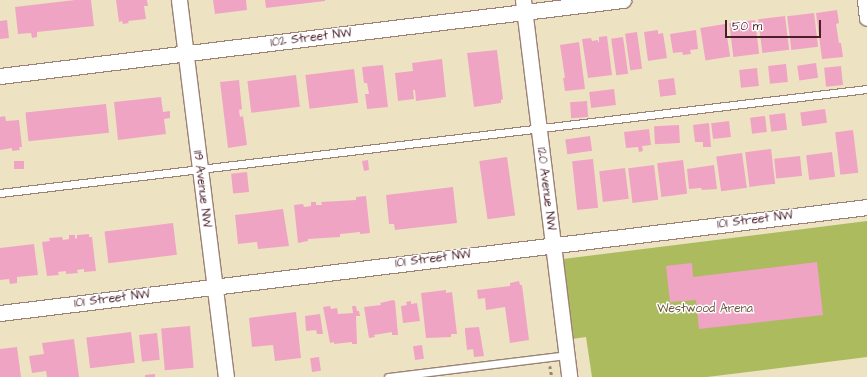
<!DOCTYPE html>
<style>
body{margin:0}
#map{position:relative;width:867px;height:377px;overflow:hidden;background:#ede3c3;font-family:"Architects Daughter",sans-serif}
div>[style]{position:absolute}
.green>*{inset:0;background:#abbb5e}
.building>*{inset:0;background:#f0a4c4;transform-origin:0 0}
.path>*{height:2.5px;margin-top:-1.25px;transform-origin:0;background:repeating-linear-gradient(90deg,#9c8177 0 3px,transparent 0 6px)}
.roads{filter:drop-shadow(1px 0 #9c8177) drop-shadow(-1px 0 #9c8177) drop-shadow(0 1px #9c8177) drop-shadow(0 -1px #9c8177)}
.service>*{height:7px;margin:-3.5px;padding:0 3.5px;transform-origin:3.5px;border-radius:3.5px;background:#fff}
.minor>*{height:15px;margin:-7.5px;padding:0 7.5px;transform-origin:7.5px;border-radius:7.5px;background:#fff}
span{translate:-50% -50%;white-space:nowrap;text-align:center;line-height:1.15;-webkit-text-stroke:3px #fff;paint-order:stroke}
.street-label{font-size:12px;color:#4a1f2b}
.park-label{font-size:12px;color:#6c563d}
.scale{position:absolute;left:725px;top:20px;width:96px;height:18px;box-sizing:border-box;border:2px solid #4a1f2b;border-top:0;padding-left:5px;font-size:12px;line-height:14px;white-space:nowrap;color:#4a1f2b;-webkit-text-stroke:3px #fff;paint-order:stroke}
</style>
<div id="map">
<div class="green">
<i style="clip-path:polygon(867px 221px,867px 357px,707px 377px,592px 377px,586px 337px,572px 339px,563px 259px)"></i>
</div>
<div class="building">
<i style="clip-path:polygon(75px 0,91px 0,94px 26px,37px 32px,37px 37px,32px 38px,31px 33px,18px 34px,15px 7px)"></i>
<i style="clip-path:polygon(116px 0,147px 0,148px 6px,144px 6px,146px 19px,128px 21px,129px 23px,123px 24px,122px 21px,119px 22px)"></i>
<i style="clip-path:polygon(213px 0,246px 0,247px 10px,215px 14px)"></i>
<i style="clip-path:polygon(265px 0,325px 0,325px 1px,266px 8px)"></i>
<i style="clip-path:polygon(837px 10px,839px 23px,836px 24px,839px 43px,841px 43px,843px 57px,822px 59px,816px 13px)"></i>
<i style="left:814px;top:13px;width:34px;height:27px;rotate:83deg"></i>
<i style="left:785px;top:16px;width:34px;height:27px;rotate:83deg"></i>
<i style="clip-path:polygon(7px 20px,9px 38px,0 39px,0 21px)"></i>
<i style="left:755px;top:20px;width:34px;height:26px;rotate:83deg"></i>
<i style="left:725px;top:24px;width:33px;height:25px;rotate:81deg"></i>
<i style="clip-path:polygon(658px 30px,658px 34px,663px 33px,667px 58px,648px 61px,644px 32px)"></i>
<i style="clip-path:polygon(696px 30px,698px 49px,690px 50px,691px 54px,683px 55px,682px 52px,673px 53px,670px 34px)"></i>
<i style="left:637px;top:32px;width:37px;height:12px;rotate:82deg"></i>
<i style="clip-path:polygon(607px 36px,612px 75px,588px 78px,582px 39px,591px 38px,592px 41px,598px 40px,598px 42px,599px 42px,599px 37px)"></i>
<i style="left:623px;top:37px;width:37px;height:12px;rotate:82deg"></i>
<i style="clip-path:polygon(579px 42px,585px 89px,565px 91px,563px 78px,565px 78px,560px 45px)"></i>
<i style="clip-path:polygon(497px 50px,503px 99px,501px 100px,501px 103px,474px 107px,467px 53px)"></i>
<i style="clip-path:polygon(442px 59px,446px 97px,416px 101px,415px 90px,413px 90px,414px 99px,398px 101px,395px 73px,413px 71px,412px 63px)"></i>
<i style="left:816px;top:63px;width:15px;height:19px;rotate:82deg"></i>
<i style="left:786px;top:64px;width:18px;height:18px;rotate:84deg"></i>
<i style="clip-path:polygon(383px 65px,388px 107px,367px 109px,365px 94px,369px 94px,367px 83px,364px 83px,362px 67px)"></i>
<i style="left:841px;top:66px;width:19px;height:17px;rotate:84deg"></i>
<i style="left:757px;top:68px;width:18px;height:18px;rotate:84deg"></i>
<i style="left:354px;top:69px;width:34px;height:49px;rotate:83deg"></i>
<i style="left:296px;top:75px;width:32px;height:49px;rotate:83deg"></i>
<i style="left:674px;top:78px;width:17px;height:16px;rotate:83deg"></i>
<i style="clip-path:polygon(239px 80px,242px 109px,239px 110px,240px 117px,243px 116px,247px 145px,228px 148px,220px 82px)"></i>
<i style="left:614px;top:89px;width:16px;height:25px;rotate:83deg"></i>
<i style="clip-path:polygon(161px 97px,163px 112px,170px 111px,170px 118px,164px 119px,166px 134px,118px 140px,114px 102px)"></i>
<i style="left:587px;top:101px;width:16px;height:17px;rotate:86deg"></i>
<i style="left:106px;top:104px;width:29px;height:81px;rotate:84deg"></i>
<i style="left:825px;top:109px;width:14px;height:25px;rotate:82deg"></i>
<i style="left:785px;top:113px;width:17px;height:16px;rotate:83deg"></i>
<i style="clip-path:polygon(5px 116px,6px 121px,19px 120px,22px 147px,19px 147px,20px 150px,12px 151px,12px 148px,0 150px,0 117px)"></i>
<i style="left:765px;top:116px;width:16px;height:15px;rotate:83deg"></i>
<i style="left:729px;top:121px;width:16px;height:18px;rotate:83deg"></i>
<i style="clip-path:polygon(709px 123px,711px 147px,703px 147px,703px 142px,695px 142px,693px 125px)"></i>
<i style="left:679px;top:125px;width:18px;height:25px;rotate:87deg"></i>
<i style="clip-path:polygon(649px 129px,651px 145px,642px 146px,643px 151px,639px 152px,638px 147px,626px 148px,624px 132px)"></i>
<i style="left:853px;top:130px;width:43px;height:18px;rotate:83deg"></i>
<i style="left:590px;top:136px;width:15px;height:25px;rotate:82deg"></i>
<i style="left:771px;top:149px;width:35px;height:26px;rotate:83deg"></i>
<i style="left:832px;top:152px;width:25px;height:26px;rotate:83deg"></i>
<i style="left:742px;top:153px;width:35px;height:26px;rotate:82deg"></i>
<i style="left:800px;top:156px;width:20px;height:26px;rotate:84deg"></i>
<i style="left:507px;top:157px;width:59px;height:28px;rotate:82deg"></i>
<i style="left:593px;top:159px;width:49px;height:21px;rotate:84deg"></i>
<i style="clip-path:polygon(368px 160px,369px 170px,364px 171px,362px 161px)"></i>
<i style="left:683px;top:160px;width:34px;height:26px;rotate:83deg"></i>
<i style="left:24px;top:161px;width:8px;height:10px;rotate:90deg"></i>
<i style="left:654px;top:165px;width:35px;height:26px;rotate:83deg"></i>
<i style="clip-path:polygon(714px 165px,717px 189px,702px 190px,701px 188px,689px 189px,687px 169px)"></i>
<i style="left:625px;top:168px;width:31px;height:26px;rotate:83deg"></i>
<i style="left:247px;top:172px;width:20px;height:16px;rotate:84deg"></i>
<i style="clip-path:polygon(453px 187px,457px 223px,395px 230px,394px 224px,389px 224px,386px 195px)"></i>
<i style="clip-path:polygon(366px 196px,370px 233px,360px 234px,360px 232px,340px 234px,340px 237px,308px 239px,308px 241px,298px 243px,294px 205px,303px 204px,304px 207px,311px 206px,311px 202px,316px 202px,316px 205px,322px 205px,321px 202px,356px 200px,356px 197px)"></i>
<i style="clip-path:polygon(283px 209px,289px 246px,258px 249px,257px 242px,238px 244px,235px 215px)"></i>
<i style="left:173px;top:223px;width:32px;height:69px;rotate:83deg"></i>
<i style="clip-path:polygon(89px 234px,89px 237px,92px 237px,96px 271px,84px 272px,84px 269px,77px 270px,78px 273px,66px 274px,66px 271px,58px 272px,59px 275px,47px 276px,42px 242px,50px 241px,49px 238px,62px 237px,63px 240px,69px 239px,69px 235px,75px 235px,75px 239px,77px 238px,77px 235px)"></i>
<i style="clip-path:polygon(34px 244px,38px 275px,17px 277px,17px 283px,10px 284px,9px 279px,0 280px,0 248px)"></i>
<i style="clip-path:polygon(817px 262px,823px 315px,699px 329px,696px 300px,670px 302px,666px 266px,692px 263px,693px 277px)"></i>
<i style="clip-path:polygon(519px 281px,520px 285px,522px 285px,529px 340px,510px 343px,505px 307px,486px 310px,485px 298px,478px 299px,477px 290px,510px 286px,510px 283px)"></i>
<i style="clip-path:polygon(446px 290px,446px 293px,452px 292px,457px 334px,451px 334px,451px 337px,426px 338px,421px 293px)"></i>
<i style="clip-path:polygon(393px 300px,395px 301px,398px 335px,392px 335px,392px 332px,374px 335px,375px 337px,369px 338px,364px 307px,381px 305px,380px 303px)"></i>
<i style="clip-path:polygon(411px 301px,411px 304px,417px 303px,420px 321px,403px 323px,401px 306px,407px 305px,406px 302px)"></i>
<i style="clip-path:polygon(330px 306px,331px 309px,337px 308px,338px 314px,353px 313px,352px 306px,356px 306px,357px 311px,359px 311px,360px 316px,356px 316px,357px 344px,352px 344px,352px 342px,334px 344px,334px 342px,330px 343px,323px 307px)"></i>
<i style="clip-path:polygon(296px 312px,301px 358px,275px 361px,273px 345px,252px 347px,249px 318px)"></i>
<i style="clip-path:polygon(320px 314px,323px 334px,317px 334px,316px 330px,306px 331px,305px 316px)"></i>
<i style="left:190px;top:326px;width:42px;height:29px;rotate:85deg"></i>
<i style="clip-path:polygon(479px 327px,484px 356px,474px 357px,473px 349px,467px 350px,465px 332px,465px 328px)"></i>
<i style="left:131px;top:332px;width:31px;height:45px;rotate:83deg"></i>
<i style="left:157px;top:333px;width:27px;height:18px;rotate:84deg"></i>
<i style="clip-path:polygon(74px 339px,79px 377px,47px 377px,46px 371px,32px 373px,29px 356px,44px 354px,42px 343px)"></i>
<i style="left:422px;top:345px;width:14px;height:9px;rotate:82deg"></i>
<i style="clip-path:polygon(17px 347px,21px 377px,0 377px,0 349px)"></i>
<i style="left:319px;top:357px;width:14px;height:9px;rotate:82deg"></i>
<i style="clip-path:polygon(155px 374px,155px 377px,145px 377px,145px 375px)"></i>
</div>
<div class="path">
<i style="left:550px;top:366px;width:11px;rotate:80deg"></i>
</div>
<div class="roads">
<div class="service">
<i style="left:0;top:193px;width:873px;rotate:-6.84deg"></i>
<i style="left:388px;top:377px;width:180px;rotate:-7deg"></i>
</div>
<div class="minor">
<i style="left:179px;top:0;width:380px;rotate:82.9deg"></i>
<i style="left:523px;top:0;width:380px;rotate:83deg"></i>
<i style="left:865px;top:0;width:18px;rotate:84deg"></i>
<i style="left:0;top:76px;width:628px;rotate:-6.96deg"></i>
<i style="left:0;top:313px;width:873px;rotate:-6.97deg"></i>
</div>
</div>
<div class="street-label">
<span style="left:311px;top:38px;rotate:-7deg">102 Street NW</span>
<span style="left:202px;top:189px;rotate:83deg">119 Avenue NW</span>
<span style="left:546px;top:189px;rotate:83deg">120 Avenue NW</span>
<span style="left:755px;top:220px;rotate:-7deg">101 Street NW</span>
<span style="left:433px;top:259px;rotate:-7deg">101 Street NW</span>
<span style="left:112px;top:299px;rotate:-7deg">101 Street NW</span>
</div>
<div class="park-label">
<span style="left:705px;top:309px">Westwood Arena</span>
</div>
<div class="scale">50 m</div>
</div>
